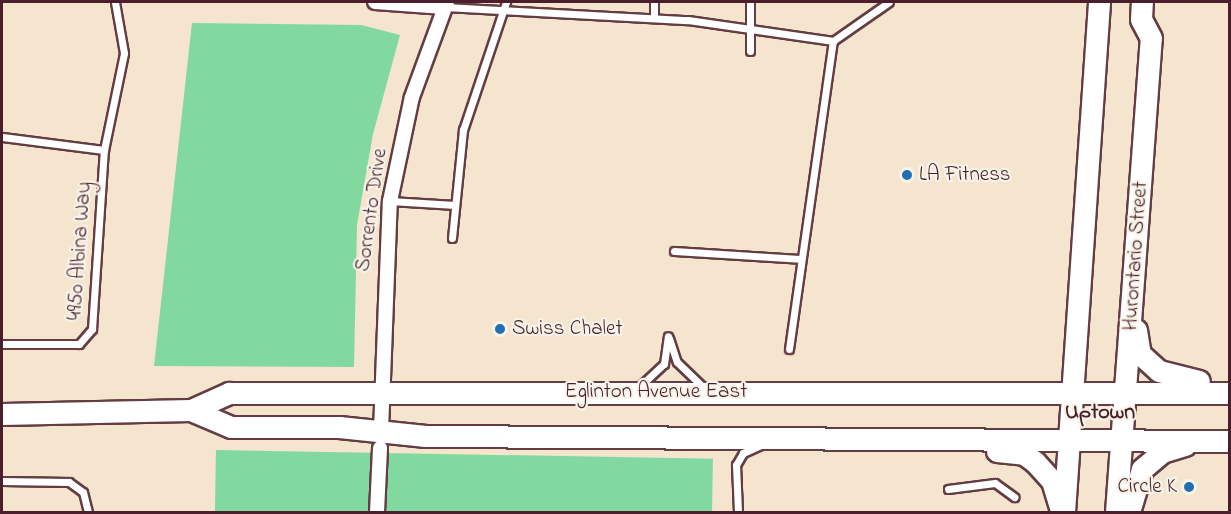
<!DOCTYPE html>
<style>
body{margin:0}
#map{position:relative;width:1231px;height:514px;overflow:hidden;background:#f5e4ce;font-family:"Indie Flower",sans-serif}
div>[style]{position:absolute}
.green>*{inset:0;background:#81d99f;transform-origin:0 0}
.roads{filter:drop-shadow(2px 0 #643d43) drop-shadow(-2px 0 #643d43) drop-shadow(0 2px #643d43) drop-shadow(0 -2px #643d43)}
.service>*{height:7px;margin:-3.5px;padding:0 3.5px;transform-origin:3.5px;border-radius:3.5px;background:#fff}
.minor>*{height:14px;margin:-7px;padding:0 7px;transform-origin:7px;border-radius:7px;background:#fff}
.primary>*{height:21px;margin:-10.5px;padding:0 10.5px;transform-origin:10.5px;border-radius:10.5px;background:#fff}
.dots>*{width:16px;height:16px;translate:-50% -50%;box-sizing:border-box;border:3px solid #f7f3e8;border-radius:50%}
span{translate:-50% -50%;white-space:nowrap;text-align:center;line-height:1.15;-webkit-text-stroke:4.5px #f7f3e8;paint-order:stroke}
.poi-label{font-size:21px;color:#4a1f2b}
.left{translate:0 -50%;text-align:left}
.right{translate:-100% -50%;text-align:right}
.street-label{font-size:21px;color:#4a1f2b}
.neighbourhood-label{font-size:22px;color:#4a1f2b;font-weight:700}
.frame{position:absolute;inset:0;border:3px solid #4a1f2b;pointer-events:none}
</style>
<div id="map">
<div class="green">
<i style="clip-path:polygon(192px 23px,361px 25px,400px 35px,373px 134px,357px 225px,354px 367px,154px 366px)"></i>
<i style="left:216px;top:450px;width:497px;height:62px;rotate:1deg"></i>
</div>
<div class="roads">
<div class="service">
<i style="left:654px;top:2px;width:15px;rotate:90deg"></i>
<i style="left:750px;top:2px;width:49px;rotate:90deg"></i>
<i style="left:445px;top:7px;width:243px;rotate:3.1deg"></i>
<i style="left:688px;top:20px;width:147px;rotate:8.2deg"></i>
<i style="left:833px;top:41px;width:68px;rotate:-34.9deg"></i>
<i style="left:2px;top:137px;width:103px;rotate:7.3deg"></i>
<i style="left:390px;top:201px;width:65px;rotate:3.5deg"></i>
<i style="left:452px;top:238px;width:109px;rotate:-84.2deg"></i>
<i style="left:463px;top:130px;width:135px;rotate:-71.4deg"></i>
<i style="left:674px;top:251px;width:126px;rotate:3.6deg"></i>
<i style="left:669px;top:338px;width:25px;rotate:72deg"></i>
<i style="left:677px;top:362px;width:39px;rotate:44deg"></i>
<i style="left:2px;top:344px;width:77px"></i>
<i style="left:79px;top:344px;width:20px;rotate:-49deg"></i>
<i style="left:92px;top:329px;width:179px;rotate:-86.2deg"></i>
<i style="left:104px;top:150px;width:99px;rotate:-78.3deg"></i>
<i style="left:124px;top:53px;width:52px;rotate:-100deg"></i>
<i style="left:789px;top:349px;width:311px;rotate:-81.9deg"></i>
<i style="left:639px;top:387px;width:34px;rotate:-43deg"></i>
<i style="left:664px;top:364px;width:28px;rotate:-82deg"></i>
<i style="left:2px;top:481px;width:67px;rotate:0.9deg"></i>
<i style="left:69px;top:482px;width:17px;rotate:36deg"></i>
<i style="left:83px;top:492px;width:21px;rotate:76deg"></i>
<i style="left:948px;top:489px;width:47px;rotate:-7.3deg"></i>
<i style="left:995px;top:483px;width:24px;rotate:36deg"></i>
<i style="left:738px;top:512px;width:47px;rotate:-92.4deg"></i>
<i style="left:736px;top:465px;width:14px;rotate:-60deg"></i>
<i style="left:743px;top:453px;width:20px;rotate:-24deg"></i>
</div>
<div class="minor">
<i style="left:375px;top:2px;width:69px;rotate:4.1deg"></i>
<i style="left:381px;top:431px;width:230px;rotate:-87.8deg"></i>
<i style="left:390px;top:201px;width:106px;rotate:-78.1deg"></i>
<i style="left:412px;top:97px;width:101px;rotate:-69.8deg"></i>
<i style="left:377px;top:512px;width:64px;rotate:-87.3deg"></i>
</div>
<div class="primary">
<i style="left:1136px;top:330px;width:24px;rotate:81deg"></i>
<i style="left:1140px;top:354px;width:25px;rotate:42deg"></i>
<i style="left:1159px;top:371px;width:41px;rotate:14deg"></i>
<i style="left:191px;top:410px;width:42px;rotate:-24.1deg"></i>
<i style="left:229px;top:393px;width:1001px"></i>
<i style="left:2px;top:414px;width:189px;rotate:-1.2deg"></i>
<i style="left:191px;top:410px;width:43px;rotate:23deg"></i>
<i style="left:231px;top:427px;width:108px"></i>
<i style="left:339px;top:427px;width:87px;rotate:5.9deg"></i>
<i style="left:426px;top:436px;width:804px;rotate:0.36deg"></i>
<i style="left:997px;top:451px;width:27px;rotate:6deg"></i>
<i style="left:1024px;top:454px;width:14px;rotate:36deg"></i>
<i style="left:1035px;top:462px;width:25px;rotate:48deg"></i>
<i style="left:1052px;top:481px;width:28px;rotate:73deg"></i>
<i style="left:1064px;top:512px;width:511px;rotate:-86.07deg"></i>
<i style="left:1116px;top:512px;width:475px;rotate:-85.8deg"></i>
<i style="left:1151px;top:38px;width:21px;rotate:-118deg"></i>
<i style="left:1141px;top:19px;width:17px;rotate:-87deg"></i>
<i style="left:1129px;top:512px;width:45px;rotate:-73.2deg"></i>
<i style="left:1142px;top:469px;width:26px;rotate:-40deg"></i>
<i style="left:1162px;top:452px;width:24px;rotate:-17deg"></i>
</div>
</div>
<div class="dots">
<i style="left:907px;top:175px;background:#1f6fb2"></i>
<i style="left:500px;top:329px;background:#1f6fb2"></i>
<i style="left:1189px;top:487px;background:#1f6fb2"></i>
</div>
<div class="poi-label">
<span class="left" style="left:919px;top:175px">LA Fitness</span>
<span class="left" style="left:512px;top:329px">Swiss Chalet</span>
<span class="right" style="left:1177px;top:487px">Circle K</span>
</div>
<div class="street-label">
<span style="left:372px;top:210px;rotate:-82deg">Sorrento Drive</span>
<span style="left:80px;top:251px;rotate:-86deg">4950 Albina Way</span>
<span style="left:1136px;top:256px;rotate:-86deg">Hurontario Street</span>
<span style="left:656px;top:392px">Eglinton Avenue East</span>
</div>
<div class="neighbourhood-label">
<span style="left:1100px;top:414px">Uptown</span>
</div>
<div class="frame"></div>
</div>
